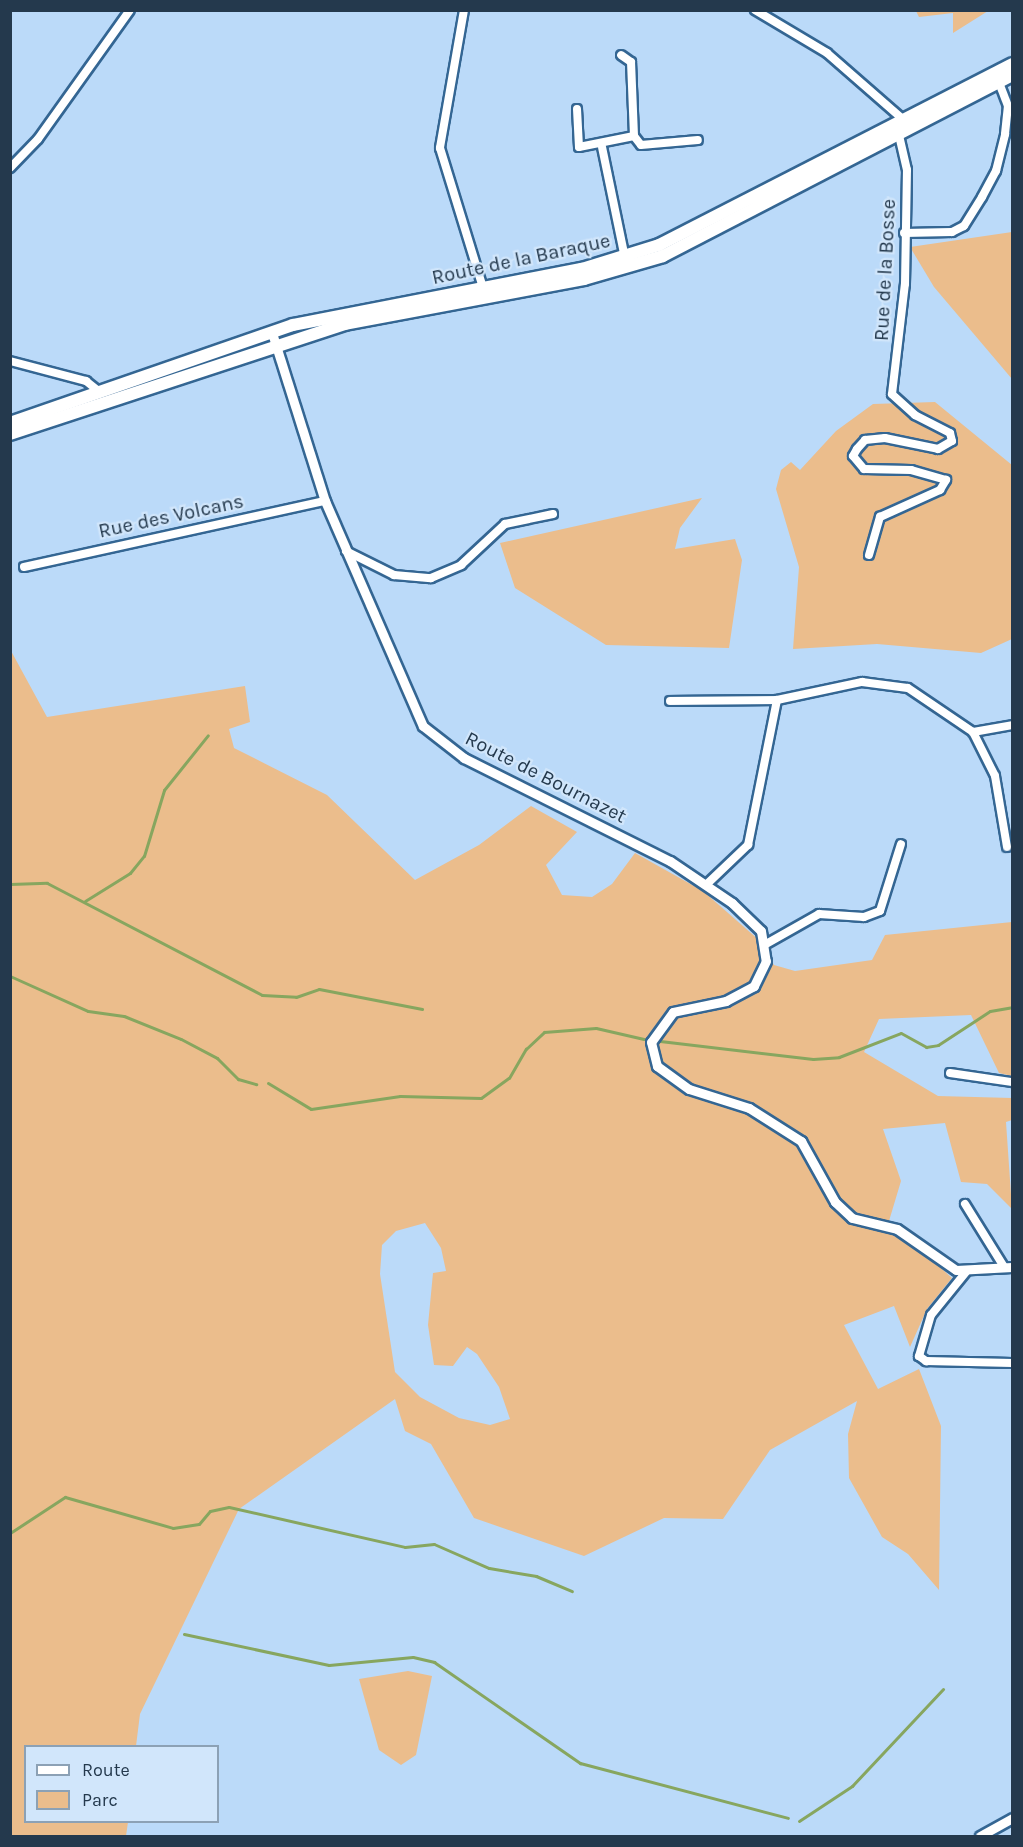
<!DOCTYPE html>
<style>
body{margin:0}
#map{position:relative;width:1023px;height:1847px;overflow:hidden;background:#bbdaf9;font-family:Karla,sans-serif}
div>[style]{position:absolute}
.green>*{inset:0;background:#ebbd8c}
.stream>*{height:3px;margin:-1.5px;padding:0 1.5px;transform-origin:1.5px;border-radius:1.5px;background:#87a65f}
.roads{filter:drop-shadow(2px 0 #346693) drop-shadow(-2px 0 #346693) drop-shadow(0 2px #346693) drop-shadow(0 -2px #346693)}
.minor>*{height:8px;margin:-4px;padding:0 4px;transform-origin:4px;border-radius:4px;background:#fff}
.tertiary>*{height:9px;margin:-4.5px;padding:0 4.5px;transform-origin:4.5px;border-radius:4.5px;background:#fff}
.primary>*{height:12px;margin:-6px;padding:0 6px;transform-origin:6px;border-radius:6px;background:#fff}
span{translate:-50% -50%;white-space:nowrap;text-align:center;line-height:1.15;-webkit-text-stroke:4.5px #d1e6fb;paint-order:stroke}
.street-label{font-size:20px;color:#24394d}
.frame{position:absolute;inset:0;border:12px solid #24394d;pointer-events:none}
.legend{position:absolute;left:24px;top:1745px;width:195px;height:78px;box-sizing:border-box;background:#d1e6fb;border:2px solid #8ca1b5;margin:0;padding:8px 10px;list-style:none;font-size:18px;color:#24394d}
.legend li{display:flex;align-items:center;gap:12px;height:30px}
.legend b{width:30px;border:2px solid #8ca1b5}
</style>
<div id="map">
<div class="green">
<i style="clip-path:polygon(916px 11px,988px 11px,953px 33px,953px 13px,919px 17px)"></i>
<i style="clip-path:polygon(1012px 232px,1012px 379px,934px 287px,910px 247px)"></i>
<i style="clip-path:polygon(935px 402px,1012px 465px,1012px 639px,981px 653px,877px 644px,793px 649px,799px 567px,776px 489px,781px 470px,791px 462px,800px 470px,836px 431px,873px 404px)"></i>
<i style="clip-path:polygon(702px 498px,680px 528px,675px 549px,735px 539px,742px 560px,729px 648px,606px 645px,515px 588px,500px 543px)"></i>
<i style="clip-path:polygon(evenodd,10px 649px,47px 717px,245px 686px,250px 722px,229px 729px,234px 748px,327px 795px,415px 880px,479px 845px,531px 806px,577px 832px,546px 865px,562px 895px,592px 897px,612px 884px,635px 853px,703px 891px,760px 941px,774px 965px,795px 971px,872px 960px,885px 935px,1012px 922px,1012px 1076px,999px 1073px,971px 1015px,879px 1019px,864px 1052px,938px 1096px,1012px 1098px,1012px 1120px,1006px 1122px,1012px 1209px,987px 1184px,961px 1182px,945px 1123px,883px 1129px,901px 1181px,889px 1221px,952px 1278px,927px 1309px,910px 1347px,894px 1306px,844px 1325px,878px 1389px,919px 1369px,941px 1426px,939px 1590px,908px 1554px,882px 1537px,849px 1478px,848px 1434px,857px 1401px,770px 1450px,723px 1519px,664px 1518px,584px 1556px,474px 1518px,431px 1444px,405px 1431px,395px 1399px,239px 1509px,140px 1714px,136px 1746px,26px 1746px,26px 1822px,128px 1822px,126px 1836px,11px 1836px,10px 649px,425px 1223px,441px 1248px,446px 1271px,433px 1273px,428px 1325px,434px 1365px,453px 1366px,467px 1347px,477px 1354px,499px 1387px,510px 1419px,490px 1425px,459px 1418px,420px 1397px,395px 1372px,380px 1274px,382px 1245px,396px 1231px,425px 1223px)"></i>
<i style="clip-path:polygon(408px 1671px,432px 1676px,416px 1755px,401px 1765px,379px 1750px,359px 1679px)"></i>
</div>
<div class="stream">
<i style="left:10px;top:884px;width:37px;rotate:-2deg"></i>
<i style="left:47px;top:883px;width:242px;rotate:27.5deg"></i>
<i style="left:262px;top:995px;width:34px;rotate:3deg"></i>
<i style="left:296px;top:997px;width:24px;rotate:-19deg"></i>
<i style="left:319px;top:989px;width:105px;rotate:11deg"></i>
<i style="left:85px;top:901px;width:53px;rotate:-31.9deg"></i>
<i style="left:130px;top:873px;width:22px;rotate:-51deg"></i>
<i style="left:144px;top:856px;width:69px;rotate:-73.1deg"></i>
<i style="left:164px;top:790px;width:70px;rotate:-51.3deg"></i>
<i style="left:10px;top:976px;width:85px;rotate:24.2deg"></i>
<i style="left:88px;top:1011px;width:36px;rotate:8deg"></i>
<i style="left:124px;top:1016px;width:61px;rotate:22deg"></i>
<i style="left:181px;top:1039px;width:41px;rotate:27.8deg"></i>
<i style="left:217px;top:1058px;width:30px;rotate:45deg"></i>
<i style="left:238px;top:1079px;width:19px;rotate:16deg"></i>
<i style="left:660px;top:1041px;width:154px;rotate:6.7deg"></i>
<i style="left:813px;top:1059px;width:26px;rotate:-4deg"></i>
<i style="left:839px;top:1057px;width:66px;rotate:-21.2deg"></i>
<i style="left:901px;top:1033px;width:29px;rotate:29deg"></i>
<i style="left:926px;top:1047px;width:12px;rotate:-9deg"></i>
<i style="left:938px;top:1045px;width:62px;rotate:-33.2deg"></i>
<i style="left:990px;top:1011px;width:22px;rotate:-10deg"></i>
<i style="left:268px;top:1083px;width:50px;rotate:31.2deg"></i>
<i style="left:311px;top:1109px;width:90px;rotate:-8.3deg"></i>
<i style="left:400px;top:1096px;width:81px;rotate:1.4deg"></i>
<i style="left:481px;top:1098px;width:34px;rotate:-36deg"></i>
<i style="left:509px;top:1078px;width:34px;rotate:-60deg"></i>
<i style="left:526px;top:1049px;width:25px;rotate:-43deg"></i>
<i style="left:544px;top:1032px;width:52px;rotate:-4.4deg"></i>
<i style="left:596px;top:1028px;width:49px;rotate:12.9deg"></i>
<i style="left:10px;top:1533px;width:66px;rotate:-33.2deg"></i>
<i style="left:65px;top:1497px;width:112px;rotate:16deg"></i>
<i style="left:173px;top:1528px;width:26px;rotate:-9deg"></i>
<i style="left:199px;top:1524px;width:17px;rotate:-50deg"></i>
<i style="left:210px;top:1511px;width:19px;rotate:-12deg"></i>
<i style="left:229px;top:1507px;width:180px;rotate:12.8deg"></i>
<i style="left:405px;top:1547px;width:29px;rotate:-6deg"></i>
<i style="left:434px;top:1544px;width:60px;rotate:23.6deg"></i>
<i style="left:489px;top:1568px;width:48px;rotate:9.7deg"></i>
<i style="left:536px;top:1576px;width:39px;rotate:23deg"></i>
<i style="left:184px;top:1634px;width:148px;rotate:12.1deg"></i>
<i style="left:329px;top:1665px;width:84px;rotate:-5.4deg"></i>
<i style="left:413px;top:1657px;width:22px;rotate:13deg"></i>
<i style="left:434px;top:1662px;width:178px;rotate:34.7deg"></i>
<i style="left:580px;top:1763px;width:215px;rotate:14.8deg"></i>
<i style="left:799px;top:1821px;width:64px;rotate:-33.4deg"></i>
<i style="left:852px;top:1786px;width:133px;rotate:-46.8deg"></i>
</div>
<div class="roads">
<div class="minor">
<i style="left:464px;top:10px;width:140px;rotate:99.9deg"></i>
<i style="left:440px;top:148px;width:150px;rotate:72.9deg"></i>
<i style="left:755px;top:10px;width:84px;rotate:30.8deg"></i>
<i style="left:827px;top:53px;width:103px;rotate:41.1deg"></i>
<i style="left:577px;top:109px;width:38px;rotate:87deg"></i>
<i style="left:579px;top:147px;width:56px;rotate:-11.3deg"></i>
<i style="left:634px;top:136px;width:74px;rotate:-92.3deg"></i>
<i style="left:631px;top:62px;width:12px;rotate:-145deg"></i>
<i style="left:634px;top:136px;width:11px;rotate:52deg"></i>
<i style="left:641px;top:145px;width:57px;rotate:-5deg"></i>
<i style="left:602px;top:147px;width:113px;rotate:78.3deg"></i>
<i style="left:10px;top:168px;width:40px;rotate:-46deg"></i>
<i style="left:38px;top:139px;width:158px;rotate:-54.5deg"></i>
<i style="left:904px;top:233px;width:48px;rotate:-1.2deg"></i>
<i style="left:952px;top:232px;width:13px;rotate:-27deg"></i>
<i style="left:964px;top:226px;width:34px;rotate:-58deg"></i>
<i style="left:982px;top:197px;width:30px;rotate:-62deg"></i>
<i style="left:996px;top:171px;width:38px;rotate:-76deg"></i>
<i style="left:1005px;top:134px;width:28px;rotate:-84deg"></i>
<i style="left:1008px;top:106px;width:28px;rotate:-111deg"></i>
<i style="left:10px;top:361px;width:79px;rotate:14.7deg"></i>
<i style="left:86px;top:381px;width:19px;rotate:39deg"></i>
<i style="left:346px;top:551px;width:54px;rotate:26.6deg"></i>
<i style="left:394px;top:575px;width:37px;rotate:5deg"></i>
<i style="left:431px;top:578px;width:33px;rotate:-23deg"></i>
<i style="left:461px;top:565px;width:60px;rotate:-43deg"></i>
<i style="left:505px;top:524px;width:49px;rotate:-11.8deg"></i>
<i style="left:869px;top:555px;width:40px;rotate:-74deg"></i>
<i style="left:880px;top:517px;width:66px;rotate:-24.2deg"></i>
<i style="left:940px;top:490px;width:12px;rotate:-59deg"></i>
<i style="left:946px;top:480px;width:36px;rotate:-164deg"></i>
<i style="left:911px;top:470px;width:47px;rotate:-178.8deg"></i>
<i style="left:864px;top:469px;width:17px;rotate:-130deg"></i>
<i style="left:853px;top:456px;width:8px;rotate:-60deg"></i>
<i style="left:857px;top:449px;width:12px;rotate:-48deg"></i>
<i style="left:865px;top:440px;width:20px;rotate:-6deg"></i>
<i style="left:885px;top:438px;width:54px;rotate:11.7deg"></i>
<i style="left:938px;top:449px;width:16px;rotate:-30deg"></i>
<i style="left:952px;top:441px;width:8px;rotate:-104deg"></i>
<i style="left:950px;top:433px;width:39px;rotate:-153deg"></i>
<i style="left:915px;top:415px;width:31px;rotate:-138deg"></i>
<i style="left:892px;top:394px;width:111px;rotate:-83.3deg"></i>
<i style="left:905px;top:284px;width:114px;rotate:-89deg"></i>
<i style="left:907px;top:170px;width:36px;rotate:-103deg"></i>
<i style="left:24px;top:567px;width:308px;rotate:-12.4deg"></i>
<i style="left:670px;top:701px;width:107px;rotate:-0.5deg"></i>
<i style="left:973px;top:732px;width:40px;rotate:-10deg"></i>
<i style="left:707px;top:884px;width:57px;rotate:-43.6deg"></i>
<i style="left:748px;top:845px;width:148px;rotate:-78.7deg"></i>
<i style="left:777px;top:700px;width:87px;rotate:-12deg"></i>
<i style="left:862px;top:682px;width:46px;rotate:7.4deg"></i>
<i style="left:908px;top:688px;width:78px;rotate:34.1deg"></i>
<i style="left:973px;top:732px;width:49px;rotate:63.4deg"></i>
<i style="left:995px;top:776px;width:72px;rotate:80.4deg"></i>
<i style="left:766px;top:944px;width:61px;rotate:-29.5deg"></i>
<i style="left:819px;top:914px;width:45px;rotate:3.8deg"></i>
<i style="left:864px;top:917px;width:17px;rotate:-21deg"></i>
<i style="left:880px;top:911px;width:70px;rotate:-72.6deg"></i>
<i style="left:950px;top:1073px;width:63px;rotate:8.3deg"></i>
<i style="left:965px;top:1204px;width:74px;rotate:58.2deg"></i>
<i style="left:966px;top:1272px;width:55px;rotate:129.1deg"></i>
<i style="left:931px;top:1315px;width:43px;rotate:106.3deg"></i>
<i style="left:919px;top:1356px;width:9px;rotate:36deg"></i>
<i style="left:926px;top:1361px;width:86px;rotate:1.3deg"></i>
</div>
<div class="tertiary">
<i style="left:272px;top:333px;width:176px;rotate:72.5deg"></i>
<i style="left:325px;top:501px;width:245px;rotate:66.5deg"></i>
<i style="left:423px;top:726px;width:52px;rotate:38deg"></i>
<i style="left:464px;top:758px;width:230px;rotate:26.6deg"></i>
<i style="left:670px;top:861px;width:75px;rotate:34.1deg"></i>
<i style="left:732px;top:903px;width:40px;rotate:44deg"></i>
<i style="left:761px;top:931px;width:30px;rotate:81deg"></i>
<i style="left:766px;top:961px;width:28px;rotate:116deg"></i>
<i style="left:754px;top:986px;width:32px;rotate:152deg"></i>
<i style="left:726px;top:1001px;width:54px;rotate:168.3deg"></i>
<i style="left:673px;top:1012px;width:37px;rotate:126deg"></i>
<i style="left:651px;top:1042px;width:25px;rotate:76deg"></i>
<i style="left:657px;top:1066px;width:39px;rotate:36deg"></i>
<i style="left:689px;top:1089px;width:63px;rotate:17.6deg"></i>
<i style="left:749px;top:1108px;width:62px;rotate:32.4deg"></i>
<i style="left:801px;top:1141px;width:70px;rotate:60.9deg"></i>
<i style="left:835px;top:1202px;width:23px;rotate:43deg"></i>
<i style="left:852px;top:1218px;width:46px;rotate:13.7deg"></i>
<i style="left:897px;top:1229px;width:72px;rotate:34.8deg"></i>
<i style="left:956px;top:1270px;width:56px;rotate:-3.1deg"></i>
<i style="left:980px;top:1836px;width:37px;rotate:-29deg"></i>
</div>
<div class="primary">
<i style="left:10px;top:423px;width:299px;rotate:-19.1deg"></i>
<i style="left:293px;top:325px;width:294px;rotate:-11deg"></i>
<i style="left:582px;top:269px;width:81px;rotate:-17.3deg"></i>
<i style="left:659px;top:245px;width:397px;rotate:-27.1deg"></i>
<i style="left:10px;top:434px;width:352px;rotate:-18.2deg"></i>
<i style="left:344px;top:324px;width:244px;rotate:-10.6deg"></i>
<i style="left:584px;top:279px;width:82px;rotate:-16.2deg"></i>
<i style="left:663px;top:256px;width:393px;rotate:-27.4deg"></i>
</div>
</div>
<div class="street-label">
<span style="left:521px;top:259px;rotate:-12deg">Route de la Baraque</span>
<span style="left:885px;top:270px;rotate:-87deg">Rue de la Bosse</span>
<span style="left:171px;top:516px;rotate:-12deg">Rue des Volcans</span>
<span style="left:546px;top:777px;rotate:27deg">Route de Bournazet</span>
</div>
<div class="frame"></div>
<ul class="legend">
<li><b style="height:8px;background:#fff"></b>Route</li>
<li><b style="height:16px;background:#ebbd8c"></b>Parc</li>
</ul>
</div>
